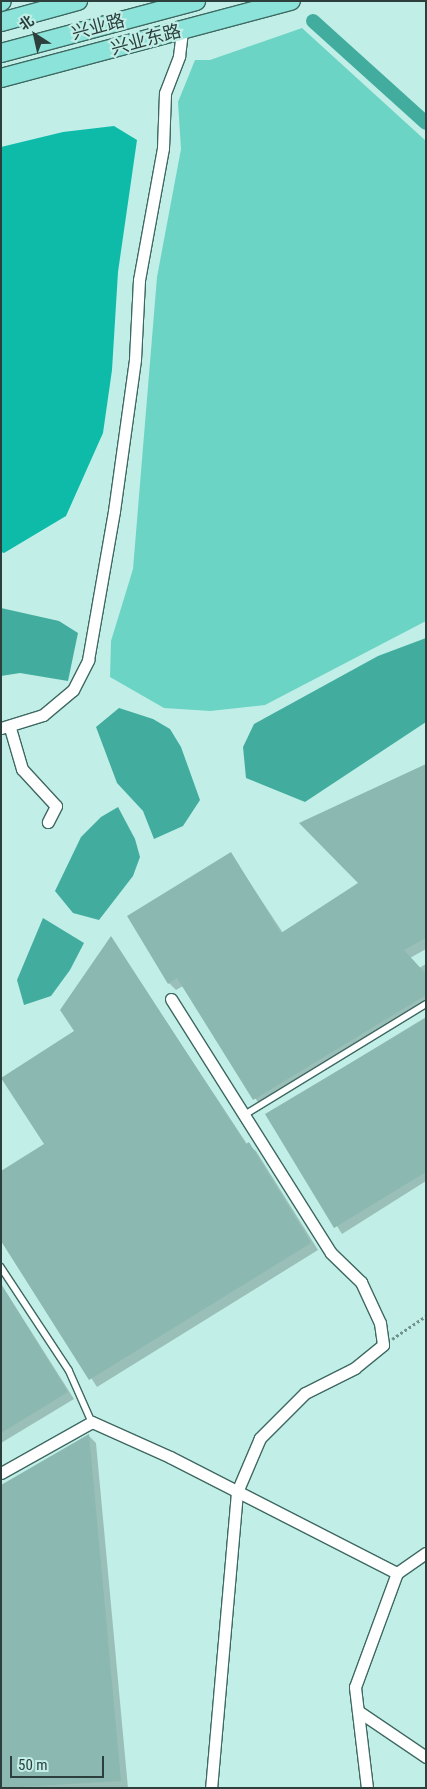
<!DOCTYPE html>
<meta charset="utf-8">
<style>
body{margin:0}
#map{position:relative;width:427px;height:1789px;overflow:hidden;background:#c1efe7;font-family:"Roboto Condensed","Noto Sans SC",sans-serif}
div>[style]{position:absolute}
.green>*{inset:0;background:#6cd4c5}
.forest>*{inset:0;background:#0ebba9}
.water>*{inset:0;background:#42ad9f}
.shadow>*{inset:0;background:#0003}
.canal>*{height:14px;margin:-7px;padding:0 7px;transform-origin:7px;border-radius:7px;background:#42ad9f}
.building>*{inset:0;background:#8bb8b0}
.path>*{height:2.5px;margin-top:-1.25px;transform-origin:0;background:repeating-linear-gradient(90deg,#72928c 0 2.5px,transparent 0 5px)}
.roads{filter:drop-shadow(1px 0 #3e6962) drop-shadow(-1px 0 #3e6962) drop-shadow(0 1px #3e6962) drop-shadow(0 -1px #3e6962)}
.lane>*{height:5.5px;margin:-2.75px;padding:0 2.75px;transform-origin:2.75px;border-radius:2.75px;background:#fff}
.street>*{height:11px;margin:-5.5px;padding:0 5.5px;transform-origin:5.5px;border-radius:5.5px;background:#fff}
.primary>*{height:18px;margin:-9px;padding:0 9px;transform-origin:9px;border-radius:9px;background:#8ce3d9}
span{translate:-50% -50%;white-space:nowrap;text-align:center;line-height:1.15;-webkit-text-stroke:4.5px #c1efe7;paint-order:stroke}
.street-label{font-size:18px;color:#2c3f3c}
.frame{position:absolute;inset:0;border:2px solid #2c3f3c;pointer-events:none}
.north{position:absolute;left:10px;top:10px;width:50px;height:50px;-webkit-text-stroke:4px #c1efe7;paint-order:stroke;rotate:325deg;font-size:14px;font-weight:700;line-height:20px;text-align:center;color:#2c3f3c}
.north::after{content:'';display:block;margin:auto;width:18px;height:22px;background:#2c3f3c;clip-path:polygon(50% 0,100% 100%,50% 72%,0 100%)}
.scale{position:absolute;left:10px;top:1756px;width:94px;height:22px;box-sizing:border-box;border:2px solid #2c3f3c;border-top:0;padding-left:6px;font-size:15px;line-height:18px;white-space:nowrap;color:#2c3f3c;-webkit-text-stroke:4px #c1efe7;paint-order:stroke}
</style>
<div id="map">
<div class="green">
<i style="clip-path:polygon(302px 28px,426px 141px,426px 621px,265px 705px,210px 711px,164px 708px,110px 677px,111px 641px,133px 569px,157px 277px,181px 149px,178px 102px,195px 60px,210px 60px)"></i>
</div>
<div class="forest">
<i style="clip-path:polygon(114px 126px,137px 140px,118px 272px,112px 370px,103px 433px,66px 516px,4px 553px,1px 552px,1px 147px,63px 132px)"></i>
</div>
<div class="water">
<i style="clip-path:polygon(1px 608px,59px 621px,78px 633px,68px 681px,20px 673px,1px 676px)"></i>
<i style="clip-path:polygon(426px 638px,426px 722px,305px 802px,246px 778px,243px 747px,254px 724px,378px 656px)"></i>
<i style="clip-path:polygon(119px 708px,153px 719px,170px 729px,181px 747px,200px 800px,183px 826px,154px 839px,143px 811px,117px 783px,96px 727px)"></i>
<i style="clip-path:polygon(118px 807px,135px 839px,140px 857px,133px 876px,99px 920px,73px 913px,55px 891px,81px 837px,101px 817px)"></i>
<i style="clip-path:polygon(43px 918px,84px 943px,70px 970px,51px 996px,24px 1005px,17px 980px)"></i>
</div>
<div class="shadow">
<i style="clip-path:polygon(426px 765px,426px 949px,410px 958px,419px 968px,426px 964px,426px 1007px,261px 1107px,183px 986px,176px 990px,169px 983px,231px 854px,283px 933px,359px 883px)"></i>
<i style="clip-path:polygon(111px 938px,247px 1144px,256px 1151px,318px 1250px,97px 1387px,1px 1238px,46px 1145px,76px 1031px)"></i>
<i style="clip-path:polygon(426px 1017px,426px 1181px,342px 1234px,266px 1115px)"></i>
<i style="clip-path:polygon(1px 1284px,74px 1399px,1px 1443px)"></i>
<i style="clip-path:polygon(89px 1436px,96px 1443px,128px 1788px,1px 1788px)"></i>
</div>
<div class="canal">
<i style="left:313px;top:21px;width:152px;rotate:42.1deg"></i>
</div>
<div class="building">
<i style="clip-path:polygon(426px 764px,426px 938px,404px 950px,426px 974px,426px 995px,253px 1100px,177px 978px,168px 984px,127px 916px,231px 852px,281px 933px,358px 883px,299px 823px)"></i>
<i style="clip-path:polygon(111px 936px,246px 1144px,249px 1142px,311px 1243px,89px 1380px,1px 1241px,1px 1171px,44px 1144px,1px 1078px,74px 1031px,60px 1010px)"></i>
<i style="clip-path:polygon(426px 1018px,426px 1172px,334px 1228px,265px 1114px)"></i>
<i style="clip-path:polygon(1px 1284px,68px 1392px,1px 1433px)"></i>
<i style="clip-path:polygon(89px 1434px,121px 1781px,1px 1788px,1px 1485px)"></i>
</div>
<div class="path">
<i style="left:392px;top:1339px;width:41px;rotate:-34.1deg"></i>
</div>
<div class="roads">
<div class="lane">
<i style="left:246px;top:1114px;width:211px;rotate:-31.4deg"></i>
<i style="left:1px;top:1267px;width:123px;rotate:56.6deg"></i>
<i style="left:69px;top:1370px;width:57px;rotate:66.1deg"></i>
</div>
<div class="street">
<i style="left:1px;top:728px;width:44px;rotate:-17.2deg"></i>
<i style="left:43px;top:715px;width:39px;rotate:-40deg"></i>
<i style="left:73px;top:690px;width:34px;rotate:-63deg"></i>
<i style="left:88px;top:660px;width:151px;rotate:-80.1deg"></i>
<i style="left:114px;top:511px;width:153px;rotate:-82.1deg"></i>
<i style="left:135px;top:359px;width:79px;rotate:-87.1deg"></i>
<i style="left:139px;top:280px;width:134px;rotate:-79.7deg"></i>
<i style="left:163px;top:148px;width:55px;rotate:-87.9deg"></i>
<i style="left:165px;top:93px;width:40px;rotate:-69deg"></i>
<i style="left:179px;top:56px;width:26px;rotate:-83deg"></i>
<i style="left:10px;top:728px;width:43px;rotate:73.7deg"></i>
<i style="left:22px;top:769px;width:50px;rotate:47.4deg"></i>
<i style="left:56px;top:806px;width:18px;rotate:117deg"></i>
<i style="left:171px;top:999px;width:300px;rotate:57.8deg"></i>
<i style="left:331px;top:1253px;width:42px;rotate:44deg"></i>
<i style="left:361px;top:1282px;width:45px;rotate:65.1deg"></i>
<i style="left:380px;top:1323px;width:22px;rotate:82deg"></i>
<i style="left:383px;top:1345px;width:36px;rotate:141deg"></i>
<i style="left:355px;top:1368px;width:56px;rotate:153.4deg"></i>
<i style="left:305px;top:1393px;width:64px;rotate:135deg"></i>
<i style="left:260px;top:1438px;width:59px;rotate:113.1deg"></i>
<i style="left:237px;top:1492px;width:297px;rotate:95deg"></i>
<i style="left:1px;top:1473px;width:104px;rotate:-29.3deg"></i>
<i style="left:92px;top:1422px;width:85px;rotate:24.2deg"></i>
<i style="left:170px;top:1457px;width:255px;rotate:27.1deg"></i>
<i style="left:397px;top:1573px;width:35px;rotate:-35deg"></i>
<i style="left:358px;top:1711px;width:82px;rotate:34.1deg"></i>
<i style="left:367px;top:1788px;width:102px;rotate:-96.8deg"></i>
<i style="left:355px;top:1687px;width:121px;rotate:-69.8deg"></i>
</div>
<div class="primary">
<i style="left:1px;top:2px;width:1px;rotate:-45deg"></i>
<i style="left:1px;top:22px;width:80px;rotate:-15.3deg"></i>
<i style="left:1px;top:53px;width:202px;rotate:-14.9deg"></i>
<i style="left:1px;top:78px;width:300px;rotate:-14.9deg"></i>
</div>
</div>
<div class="street-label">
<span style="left:98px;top:27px;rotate:-15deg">兴业路</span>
<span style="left:146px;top:40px;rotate:-15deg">兴业东路</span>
</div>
<div class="frame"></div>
<div class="north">北</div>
<div class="scale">50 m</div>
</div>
